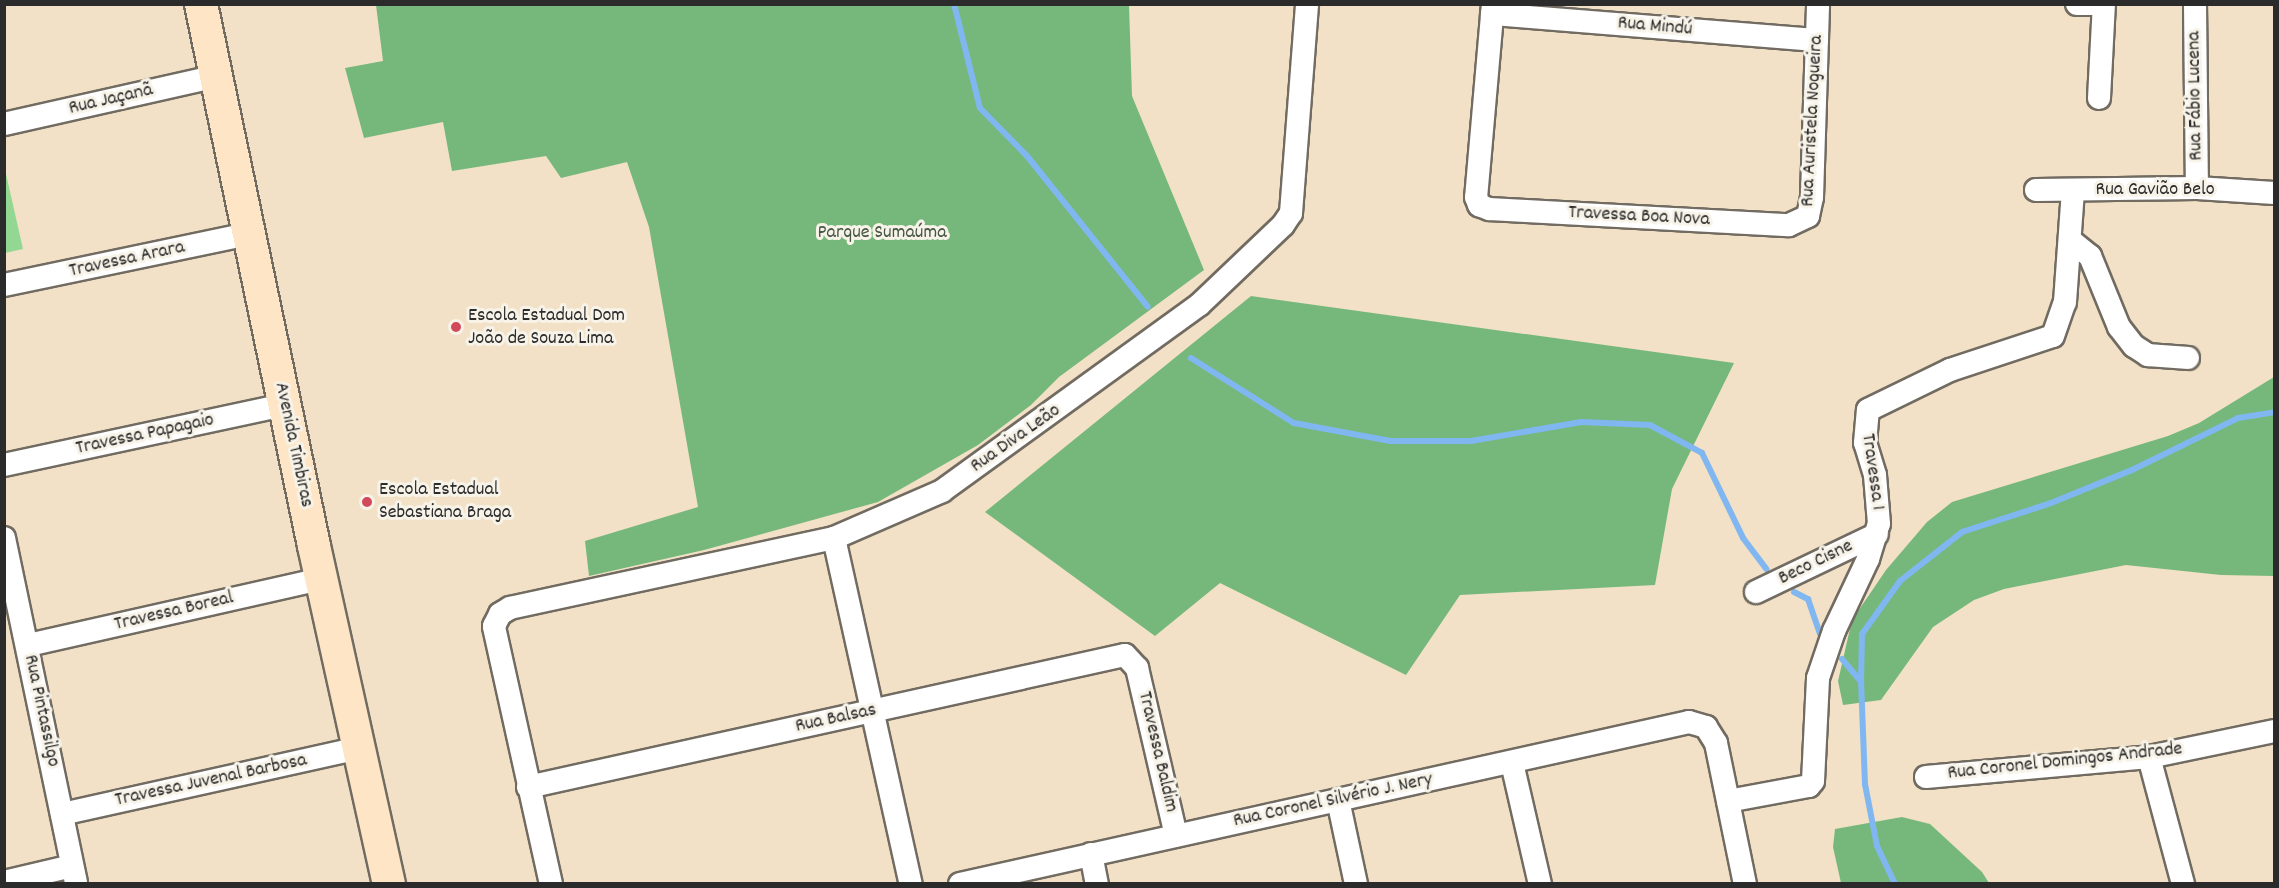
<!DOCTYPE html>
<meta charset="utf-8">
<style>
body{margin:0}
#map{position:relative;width:2279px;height:888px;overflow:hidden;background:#f2e1c6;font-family:Dekko,sans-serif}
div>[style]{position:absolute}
.green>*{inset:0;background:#93d892}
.forest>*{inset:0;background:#76b87c}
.stream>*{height:6px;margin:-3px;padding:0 3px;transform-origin:3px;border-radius:3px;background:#81b7f0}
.roads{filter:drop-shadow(2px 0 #716b61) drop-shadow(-2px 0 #716b61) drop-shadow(0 2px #716b61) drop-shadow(0 -2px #716b61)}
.street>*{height:22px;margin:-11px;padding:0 11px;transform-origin:11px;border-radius:11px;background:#fff}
.secondary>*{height:32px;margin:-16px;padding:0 16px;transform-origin:16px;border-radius:16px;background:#fde5c5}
.dots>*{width:16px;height:16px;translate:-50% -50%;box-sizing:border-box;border:3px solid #f7f3e8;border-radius:50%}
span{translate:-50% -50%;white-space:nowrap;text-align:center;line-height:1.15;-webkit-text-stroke:6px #f7f3e8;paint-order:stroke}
.street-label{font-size:20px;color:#2b2b2b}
.park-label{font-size:20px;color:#455645}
.poi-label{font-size:20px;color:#2b2b2b}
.left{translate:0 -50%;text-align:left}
.frame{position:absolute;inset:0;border:6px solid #2b2b2b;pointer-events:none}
</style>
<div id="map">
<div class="green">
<i style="clip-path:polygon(4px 165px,23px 249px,5px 253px,4px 253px)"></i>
</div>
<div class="forest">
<i style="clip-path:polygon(376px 5px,1129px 5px,1132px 96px,1204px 270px,1059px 377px,1031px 405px,978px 445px,878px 502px,704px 550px,589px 576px,585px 541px,698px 507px,649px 227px,627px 162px,561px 178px,546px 156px,452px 171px,443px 122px,364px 138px,345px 68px,383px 61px)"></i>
<i style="clip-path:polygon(1251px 296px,1734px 363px,1672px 489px,1655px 585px,1460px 595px,1406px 675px,1220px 583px,1155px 636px,985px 512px)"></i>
<i style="clip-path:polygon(2274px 377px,2274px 576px,2221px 575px,2126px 565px,2004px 589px,1974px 600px,1933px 627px,1881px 700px,1843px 705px,1838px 681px,1852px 620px,1886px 570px,1927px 522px,1952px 502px,2168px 436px,2199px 423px)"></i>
<i style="clip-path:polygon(1902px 817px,1930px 824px,1982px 872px,1989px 883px,1841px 883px,1833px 847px,1835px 829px)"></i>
</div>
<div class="stream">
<i style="left:954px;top:4px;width:107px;rotate:76deg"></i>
<i style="left:980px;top:108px;width:67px;rotate:45.6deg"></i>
<i style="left:1027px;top:156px;width:193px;rotate:51.3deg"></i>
<i style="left:1191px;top:358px;width:122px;rotate:32.3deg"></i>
<i style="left:1294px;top:423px;width:98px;rotate:10.6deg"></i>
<i style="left:1390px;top:441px;width:81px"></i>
<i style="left:1471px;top:441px;width:112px;rotate:-9.8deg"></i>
<i style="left:1581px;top:422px;width:69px;rotate:2.5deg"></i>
<i style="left:1650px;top:425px;width:59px;rotate:28.3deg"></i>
<i style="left:1702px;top:453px;width:94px;rotate:64.2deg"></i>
<i style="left:1743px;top:538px;width:39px;rotate:53deg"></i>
<i style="left:1794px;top:592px;width:16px;rotate:27deg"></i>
<i style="left:1808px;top:599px;width:37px;rotate:71deg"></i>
<i style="left:1842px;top:659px;width:30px;rotate:50deg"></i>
<i style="left:1895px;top:884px;width:42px;rotate:-115.3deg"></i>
<i style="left:1877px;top:846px;width:63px;rotate:-101deg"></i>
<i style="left:1865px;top:784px;width:102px;rotate:-92.2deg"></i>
<i style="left:1861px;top:682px;width:48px;rotate:-88.8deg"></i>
<i style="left:1862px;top:634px;width:65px;rotate:-54.4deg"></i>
<i style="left:1900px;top:581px;width:79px;rotate:-38.3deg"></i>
<i style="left:1962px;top:532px;width:94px;rotate:-18deg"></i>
<i style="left:2051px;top:503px;width:87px;rotate:-22.2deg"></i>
<i style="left:2132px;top:470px;width:118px;rotate:-26.1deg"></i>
<i style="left:2238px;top:418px;width:36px;rotate:-9deg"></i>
</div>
<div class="roads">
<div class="street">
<i style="left:1493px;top:4px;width:194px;rotate:95deg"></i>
<i style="left:1476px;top:197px;width:9px;rotate:69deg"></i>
<i style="left:1479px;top:205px;width:11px;rotate:22deg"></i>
<i style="left:1489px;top:209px;width:300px;rotate:3.1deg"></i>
<i style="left:1789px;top:225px;width:21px;rotate:-25deg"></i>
<i style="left:1808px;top:216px;width:19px;rotate:-78deg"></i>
<i style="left:1812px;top:197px;width:193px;rotate:-88.2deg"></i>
<i style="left:2077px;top:4px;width:16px"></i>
<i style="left:2195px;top:4px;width:184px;rotate:89.4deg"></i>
<i style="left:1492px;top:14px;width:326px;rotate:4.6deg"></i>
<i style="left:2099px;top:98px;width:94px;rotate:-87deg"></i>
<i style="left:4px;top:124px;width:218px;rotate:-12.7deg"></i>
<i style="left:2036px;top:190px;width:161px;rotate:-0.7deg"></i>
<i style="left:2197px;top:188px;width:77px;rotate:3.7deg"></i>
<i style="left:2070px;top:240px;width:26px;rotate:39deg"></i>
<i style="left:2090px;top:256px;width:77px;rotate:67.8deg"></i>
<i style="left:2119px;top:327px;width:24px;rotate:52deg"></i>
<i style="left:2134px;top:346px;width:17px;rotate:33deg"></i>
<i style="left:2148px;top:355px;width:40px;rotate:4.3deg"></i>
<i style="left:4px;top:285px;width:250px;rotate:-11.8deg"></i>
<i style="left:4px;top:465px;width:287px;rotate:-12.1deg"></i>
<i style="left:4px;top:538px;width:353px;rotate:78.2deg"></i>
<i style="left:834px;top:538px;width:354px;rotate:77.5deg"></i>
<i style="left:1756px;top:592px;width:134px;rotate:-25.6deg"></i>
<i style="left:28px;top:645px;width:300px;rotate:-12.7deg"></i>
<i style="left:2149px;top:757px;width:131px;rotate:75deg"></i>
<i style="left:1512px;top:763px;width:124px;rotate:77deg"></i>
<i style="left:1926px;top:777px;width:224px;rotate:-5.1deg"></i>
<i style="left:2149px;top:757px;width:128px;rotate:-11.7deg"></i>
<i style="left:528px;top:787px;width:611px;rotate:-12.47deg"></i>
<i style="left:1125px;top:655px;width:18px;rotate:47deg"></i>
<i style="left:1137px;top:668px;width:172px;rotate:76.9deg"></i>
<i style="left:1338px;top:800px;width:86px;rotate:77.9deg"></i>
<i style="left:1728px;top:801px;width:82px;rotate:-10.5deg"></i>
<i style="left:1809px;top:786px;width:6px;rotate:-51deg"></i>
<i style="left:1813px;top:781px;width:103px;rotate:-87.2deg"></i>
<i style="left:1818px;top:678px;width:50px;rotate:-71.2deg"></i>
<i style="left:1834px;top:631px;width:80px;rotate:-64.7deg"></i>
<i style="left:1868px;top:559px;width:37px;rotate:-73deg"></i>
<i style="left:1879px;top:524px;width:49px;rotate:-94.7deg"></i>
<i style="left:1875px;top:475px;width:34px;rotate:-107deg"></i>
<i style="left:1865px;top:443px;width:33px;rotate:-85deg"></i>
<i style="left:1868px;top:410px;width:91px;rotate:-26deg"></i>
<i style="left:1950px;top:370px;width:108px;rotate:-18.3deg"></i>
<i style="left:2053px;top:336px;width:36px;rotate:-71deg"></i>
<i style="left:2065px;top:302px;width:111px;rotate:-85.9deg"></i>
<i style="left:62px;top:814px;width:305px;rotate:-12.5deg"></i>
<i style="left:1091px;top:854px;width:31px;rotate:79deg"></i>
<i style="left:4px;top:882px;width:70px;rotate:-13.2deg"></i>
<i style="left:551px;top:884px;width:264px;rotate:-102.5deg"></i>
<i style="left:494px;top:626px;width:13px;rotate:-63deg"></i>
<i style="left:500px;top:614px;width:12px;rotate:-31deg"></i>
<i style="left:510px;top:608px;width:331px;rotate:-12.2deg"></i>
<i style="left:834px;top:538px;width:118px;rotate:-23.5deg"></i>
<i style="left:942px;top:491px;width:317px;rotate:-35.9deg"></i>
<i style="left:1199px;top:305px;width:116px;rotate:-43.6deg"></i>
<i style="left:1283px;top:225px;width:14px;rotate:-56deg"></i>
<i style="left:1291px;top:213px;width:210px;rotate:-85.6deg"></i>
<i style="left:960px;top:884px;width:747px;rotate:-12.53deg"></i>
<i style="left:1689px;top:722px;width:18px;rotate:16deg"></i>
<i style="left:1706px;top:727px;width:19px;rotate:58deg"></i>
<i style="left:1716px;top:743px;width:144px;rotate:78.4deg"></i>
</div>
<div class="secondary">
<i style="left:201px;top:4px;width:554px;rotate:78.22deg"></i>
<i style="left:314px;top:546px;width:346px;rotate:77.5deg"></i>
</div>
</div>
<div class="dots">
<i style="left:456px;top:327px;background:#d1495b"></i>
<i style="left:367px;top:502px;background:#d1495b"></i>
</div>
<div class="street-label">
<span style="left:1655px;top:27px;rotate:5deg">Rua Mindú</span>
<span style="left:2196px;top:96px;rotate:-91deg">Rua Fábio Lucena</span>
<span style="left:111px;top:100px;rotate:-13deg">Rua Jaçanã</span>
<span style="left:1813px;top:121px;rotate:-87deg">Rua Auristela Nogueira</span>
<span style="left:2155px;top:190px">Rua Gavião Belo</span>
<span style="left:1639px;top:217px;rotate:3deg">Travessa Boa Nova</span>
<span style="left:127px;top:260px;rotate:-12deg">Travessa Arara</span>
<span style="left:145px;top:435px;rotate:-12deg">Travessa Papagaio</span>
<span style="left:1016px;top:439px;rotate:-35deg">Rua Diva Leão</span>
<span style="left:293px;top:445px;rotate:78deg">Avenida Timbiras</span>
<span style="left:1872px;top:472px;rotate:82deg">Travessa 1</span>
<span style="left:1816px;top:563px;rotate:-26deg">Beco Cisne</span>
<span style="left:174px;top:612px;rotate:-13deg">Travessa Boreal</span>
<span style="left:41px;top:711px;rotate:78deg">Rua Pintassilgo</span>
<span style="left:836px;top:719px;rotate:-12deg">Rua Balsas</span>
<span style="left:1157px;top:752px;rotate:77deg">Travessa Baldim</span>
<span style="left:2065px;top:762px;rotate:-6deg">Rua Coronel Domingos Andrade</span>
<span style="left:211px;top:781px;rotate:-12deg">Travessa Juvenal Barbosa</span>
<span style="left:1333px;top:801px;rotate:-12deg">Rua Coronel Silvério J. Nery</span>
</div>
<div class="park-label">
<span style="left:882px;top:233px">Parque Sumaúma</span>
</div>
<div class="poi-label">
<span class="left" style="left:468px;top:328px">Escola Estadual Dom<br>João de Souza Lima</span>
<span class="left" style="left:379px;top:502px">Escola Estadual<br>Sebastiana Braga</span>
</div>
<div class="frame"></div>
</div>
